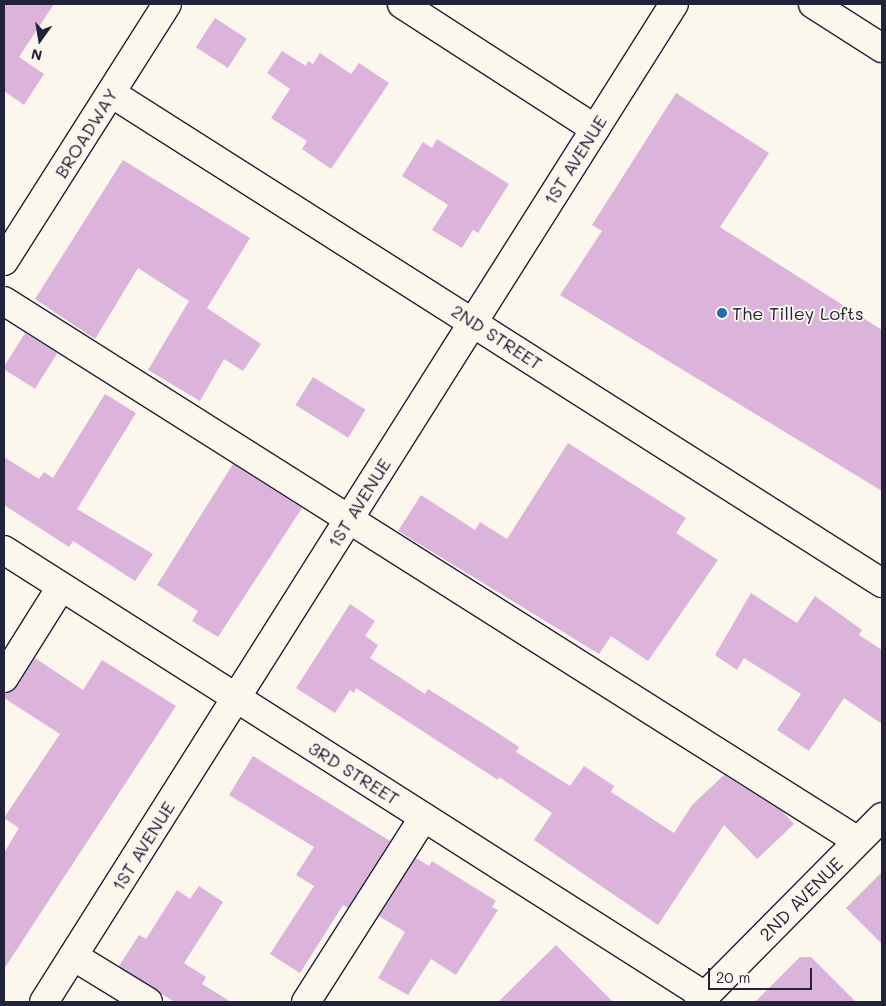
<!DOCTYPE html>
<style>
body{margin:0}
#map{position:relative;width:886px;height:1006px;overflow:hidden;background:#fbf7ec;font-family:Mali,sans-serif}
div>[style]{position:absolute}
.building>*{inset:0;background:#dbb3db;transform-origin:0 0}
.roads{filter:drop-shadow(1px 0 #22223b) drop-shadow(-1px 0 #22223b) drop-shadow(0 1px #22223b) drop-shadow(0 -1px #22223b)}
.minor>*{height:28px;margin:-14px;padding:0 14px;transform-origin:14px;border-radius:14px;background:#fbf7ec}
.dots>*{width:14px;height:14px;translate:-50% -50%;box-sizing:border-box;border:2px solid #fbf7ec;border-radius:50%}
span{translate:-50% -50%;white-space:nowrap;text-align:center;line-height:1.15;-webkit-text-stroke:4px #fbf7ec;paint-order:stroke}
.street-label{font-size:18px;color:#22223b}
.poi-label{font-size:18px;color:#22223b}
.left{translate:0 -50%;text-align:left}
.frame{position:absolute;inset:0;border:5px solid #22223b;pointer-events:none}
.north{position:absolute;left:15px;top:15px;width:50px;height:50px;-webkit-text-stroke:4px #fbf7ec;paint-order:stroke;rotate:193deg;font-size:14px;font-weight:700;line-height:20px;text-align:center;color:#22223b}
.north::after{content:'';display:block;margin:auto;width:18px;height:22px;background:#22223b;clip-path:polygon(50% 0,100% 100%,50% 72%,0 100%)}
.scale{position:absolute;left:708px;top:968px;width:104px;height:22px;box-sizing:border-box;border:2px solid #22223b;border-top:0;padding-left:6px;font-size:15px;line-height:18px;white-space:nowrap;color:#22223b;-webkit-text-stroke:4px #fbf7ec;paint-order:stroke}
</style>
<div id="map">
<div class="building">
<i style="clip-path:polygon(4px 4px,54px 4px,19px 57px,44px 74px,24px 105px,4px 91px)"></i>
<i style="left:215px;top:18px;width:38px;height:35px;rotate:33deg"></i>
<i style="clip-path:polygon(282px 51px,306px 66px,308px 61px,313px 64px,320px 53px,351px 74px,359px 63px,389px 83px,331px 169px,302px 149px,307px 141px,271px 118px,290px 89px,267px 73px)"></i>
<i style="clip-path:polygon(676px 93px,769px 153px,720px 227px,882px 330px,882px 491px,560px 295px,602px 231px,592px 225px)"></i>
<i style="clip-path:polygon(437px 139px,509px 184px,478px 233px,473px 230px,462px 248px,432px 230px,448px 205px,402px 176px,423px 142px,432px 148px)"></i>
<i style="clip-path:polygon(123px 160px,250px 238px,207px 308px,261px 344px,243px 371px,224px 359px,200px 401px,148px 370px,189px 301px,138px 268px,95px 339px,35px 299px)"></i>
<i style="left:25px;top:333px;width:38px;height:42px;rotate:32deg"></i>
<i style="left:313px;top:377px;width:62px;height:33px;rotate:32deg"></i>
<i style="clip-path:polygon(105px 394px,136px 413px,77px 509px,153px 554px,135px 581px,73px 541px,69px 547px,4px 505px,4px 457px,39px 479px,44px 472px,53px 478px)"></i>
<i style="clip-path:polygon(568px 443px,686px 518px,676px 533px,718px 560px,648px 661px,611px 636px,599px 654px,398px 531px,421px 495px,475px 530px,480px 522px,507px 539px)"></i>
<i style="clip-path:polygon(233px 464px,302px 508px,218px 637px,192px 621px,198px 611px,157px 585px)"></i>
<i style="clip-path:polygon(751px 593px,797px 623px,815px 596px,862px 630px,859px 635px,882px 650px,882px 724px,844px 698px,809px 751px,777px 730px,801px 694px,744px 658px,737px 670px,715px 655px)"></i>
<i style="clip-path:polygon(350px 604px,375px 621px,365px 636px,378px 645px,370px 658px,425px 694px,428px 689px,487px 726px,519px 747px,516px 752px,570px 786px,584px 766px,614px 786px,611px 792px,674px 833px,692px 805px,724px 775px,783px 812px,794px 824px,757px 859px,724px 825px,658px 925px,534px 840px,552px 813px,499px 777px,498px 780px,356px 688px,354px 693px,350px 690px,335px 713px,296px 688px)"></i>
<i style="clip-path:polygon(35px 658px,83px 690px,102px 660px,176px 706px,4px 969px,4px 853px,19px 828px,4px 818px,60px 734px,4px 698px,4px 694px,17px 686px)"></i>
<i style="clip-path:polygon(253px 756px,390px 841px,348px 908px,343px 905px,300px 973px,270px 954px,314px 886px,296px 875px,314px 847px,229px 795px)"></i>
<i style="clip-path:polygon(416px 858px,429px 866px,432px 861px,496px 901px,492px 907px,498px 910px,456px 975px,431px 959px,408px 995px,378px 978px,405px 932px,379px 916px)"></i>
<i style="clip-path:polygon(882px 872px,882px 944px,846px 908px)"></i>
<i style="clip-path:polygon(199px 886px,223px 902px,184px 963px,206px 977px,202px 984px,231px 1002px,174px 1002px,119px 966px,139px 935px,146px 939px,177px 890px,190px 899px)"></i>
<i style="clip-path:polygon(556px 945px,613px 1002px,498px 1002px)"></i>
<i style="clip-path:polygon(800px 957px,811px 957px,856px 1002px,755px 1002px)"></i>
</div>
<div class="roads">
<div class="minor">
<i style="left:402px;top:4px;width:230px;rotate:32.9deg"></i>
<i style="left:813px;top:4px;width:82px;rotate:32.5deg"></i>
<i style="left:111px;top:93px;width:914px;rotate:32.44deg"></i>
<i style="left:4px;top:261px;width:304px;rotate:-57.6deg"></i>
<i style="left:4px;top:301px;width:1010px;rotate:32.31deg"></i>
<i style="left:4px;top:550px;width:831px;rotate:32.47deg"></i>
<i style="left:4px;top:678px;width:107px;rotate:-57.9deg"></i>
<i style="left:73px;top:956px;width:88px;rotate:31.5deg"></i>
<i style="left:44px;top:1002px;width:1180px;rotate:-57.74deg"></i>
<i style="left:306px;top:1002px;width:219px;rotate:-57.5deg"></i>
<i style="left:699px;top:1002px;width:260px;rotate:-45.3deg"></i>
</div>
</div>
<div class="dots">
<i style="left:722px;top:313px;background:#1f6fb2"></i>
</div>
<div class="street-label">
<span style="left:86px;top:133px;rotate:-58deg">BROADWAY</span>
<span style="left:575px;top:160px;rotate:-58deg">1ST AVENUE</span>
<span style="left:497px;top:337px;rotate:33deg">2ND STREET</span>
<span style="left:359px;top:503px;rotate:-58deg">1ST AVENUE</span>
<span style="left:354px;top:773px;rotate:32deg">3RD STREET</span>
<span style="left:143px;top:846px;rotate:-58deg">1ST AVENUE</span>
<span style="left:801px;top:899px;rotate:-45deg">2ND AVENUE</span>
</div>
<div class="poi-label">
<span class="left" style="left:732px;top:313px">The Tilley Lofts</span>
</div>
<div class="frame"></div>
<div class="north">N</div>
<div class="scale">20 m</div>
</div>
